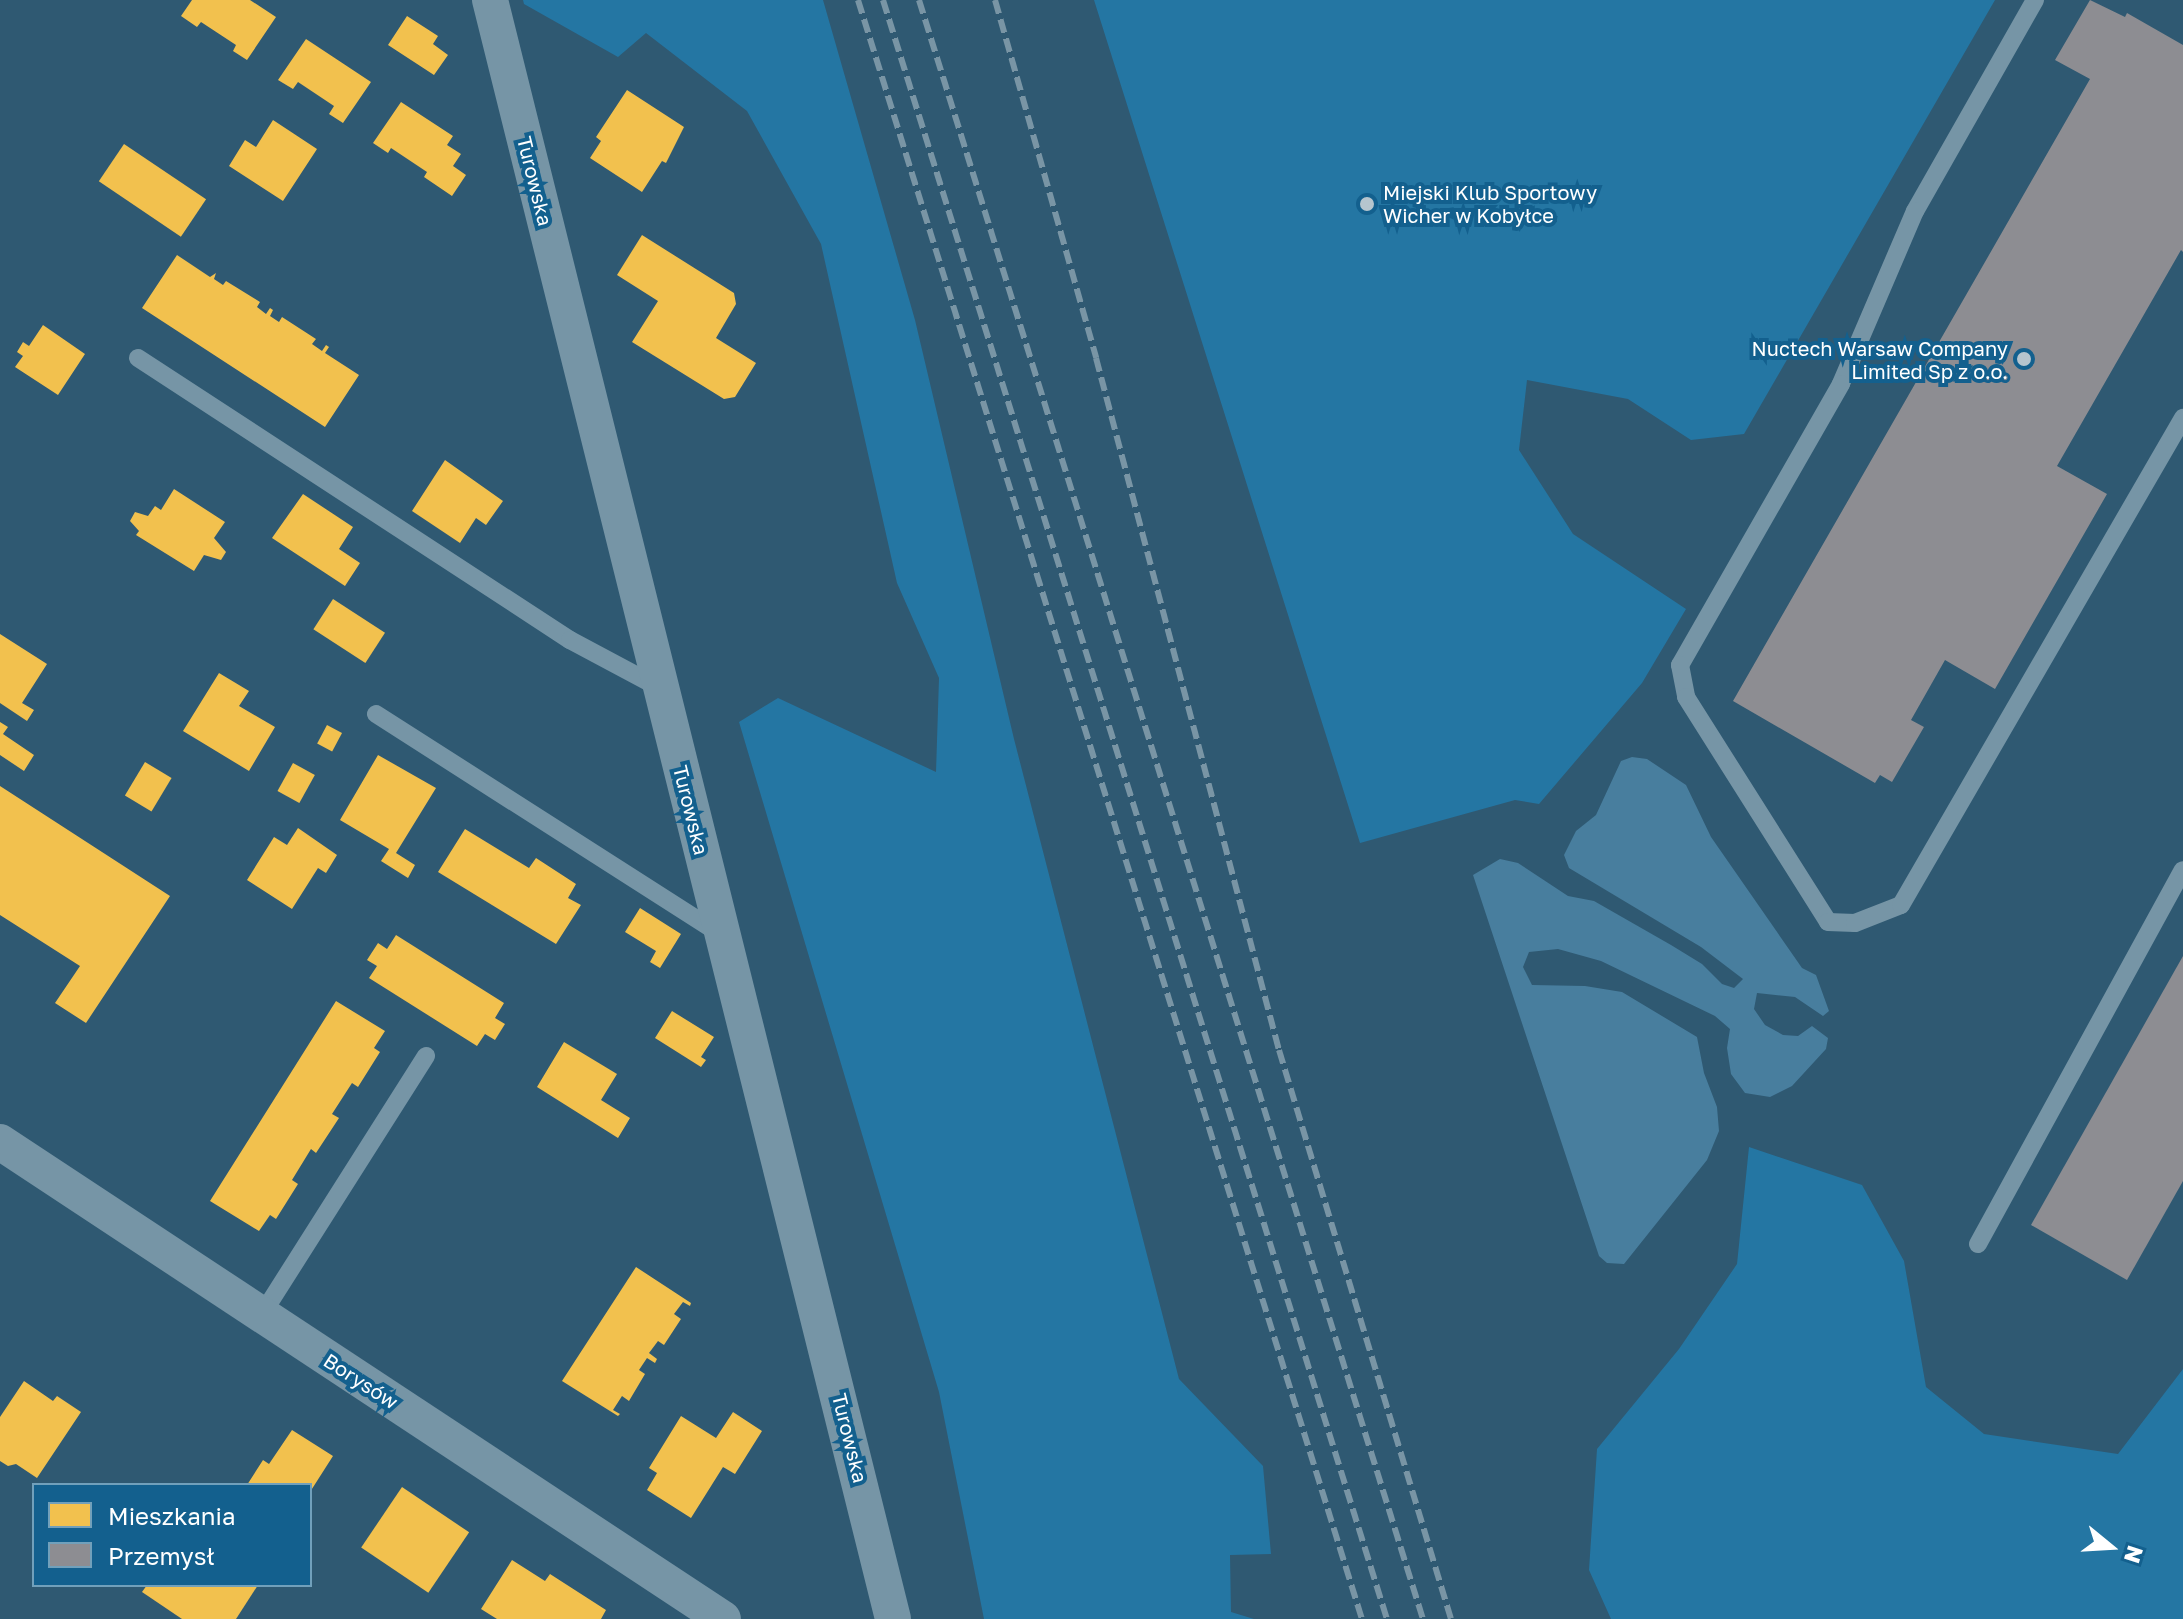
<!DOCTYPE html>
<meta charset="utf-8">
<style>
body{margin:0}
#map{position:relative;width:2183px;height:1619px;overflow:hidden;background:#2f5972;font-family:"Golos Text",sans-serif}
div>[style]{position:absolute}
.green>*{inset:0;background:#2476a3}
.water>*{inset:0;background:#487e9e}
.homes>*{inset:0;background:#f2c14e;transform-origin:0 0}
.industry>*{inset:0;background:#8d8d92}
.lane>*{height:18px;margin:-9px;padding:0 9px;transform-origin:9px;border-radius:9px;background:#7695a6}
.street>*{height:36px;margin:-18px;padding:0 18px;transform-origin:18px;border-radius:18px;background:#7695a6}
.rail>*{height:6px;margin-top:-3px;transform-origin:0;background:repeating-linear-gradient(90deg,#7995a5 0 14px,transparent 0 20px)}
.dots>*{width:22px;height:22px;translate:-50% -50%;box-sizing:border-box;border:4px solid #13608e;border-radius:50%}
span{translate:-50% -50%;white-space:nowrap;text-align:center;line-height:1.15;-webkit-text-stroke:8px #13608e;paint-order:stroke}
.street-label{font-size:20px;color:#fff}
.poi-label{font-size:20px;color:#fff}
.left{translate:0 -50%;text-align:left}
.right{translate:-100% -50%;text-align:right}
.legend{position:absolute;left:32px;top:1483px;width:280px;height:104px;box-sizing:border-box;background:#13608e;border:2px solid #71a0bb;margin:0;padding:10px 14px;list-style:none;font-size:24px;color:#fff}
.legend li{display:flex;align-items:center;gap:16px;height:40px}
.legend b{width:40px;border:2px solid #71a0bb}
.north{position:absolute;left:2071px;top:1507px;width:80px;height:80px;-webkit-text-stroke:6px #13608e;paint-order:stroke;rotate:108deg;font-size:22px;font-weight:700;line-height:32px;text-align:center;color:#fff}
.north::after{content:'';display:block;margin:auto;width:28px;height:36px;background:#fff;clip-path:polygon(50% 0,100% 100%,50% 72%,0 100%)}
</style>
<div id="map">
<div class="green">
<i style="clip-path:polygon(523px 0,823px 0,915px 320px,1014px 739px,1179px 1379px,1263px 1466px,1271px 1554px,1230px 1555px,1231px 1612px,1254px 1619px,984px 1619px,939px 1392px,739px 722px,778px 698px,936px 772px,939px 678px,897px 583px,821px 244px,747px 111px,646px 33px,618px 57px,524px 4px)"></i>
<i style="clip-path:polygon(1094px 0,1995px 0,1744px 434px,1691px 440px,1628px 399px,1527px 380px,1519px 450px,1573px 534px,1686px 609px,1642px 683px,1539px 804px,1515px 800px,1360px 843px)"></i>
<i style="clip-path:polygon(1749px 1147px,1862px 1185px,1904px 1261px,1926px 1387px,1984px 1434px,2118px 1454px,2183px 1369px,2183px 1619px,1611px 1619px,1589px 1570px,1597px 1449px,1679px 1349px,1737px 1264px)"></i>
</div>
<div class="water">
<i style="clip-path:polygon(1632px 757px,1647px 759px,1686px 785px,1711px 837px,1802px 968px,1816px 975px,1829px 1011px,1823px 1016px,1795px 997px,1757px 993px,1754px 1009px,1765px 1025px,1783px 1035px,1798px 1036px,1812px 1026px,1828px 1038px,1826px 1049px,1792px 1086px,1770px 1097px,1745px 1093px,1731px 1074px,1727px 1048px,1730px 1029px,1715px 1016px,1601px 961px,1558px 949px,1529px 952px,1523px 967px,1532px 985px,1585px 986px,1622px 992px,1697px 1037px,1704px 1073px,1717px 1107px,1719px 1131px,1707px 1160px,1624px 1264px,1607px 1263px,1599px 1256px,1473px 875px,1500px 859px,1518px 863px,1568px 896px,1594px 901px,1671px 945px,1702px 964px,1722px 984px,1734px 988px,1743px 979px,1701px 947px,1569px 868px,1564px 855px,1576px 831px,1596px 815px,1621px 761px)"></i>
</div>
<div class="homes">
<i style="clip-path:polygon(192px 0,250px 0,276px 17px,247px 60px,233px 51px,236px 45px,201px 22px,197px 27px,181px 16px)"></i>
<i style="clip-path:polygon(407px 16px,438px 36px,433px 44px,448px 55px,434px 75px,388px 45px)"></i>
<i style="clip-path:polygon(306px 39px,371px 82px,343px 123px,329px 114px,334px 106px,298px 82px,293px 89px,278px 80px)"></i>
<i style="clip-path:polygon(627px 90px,684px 127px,666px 163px,662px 161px,642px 192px,590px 158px,601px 141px,596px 137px)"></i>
<i style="clip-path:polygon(401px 102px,453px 136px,447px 145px,461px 154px,453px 166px,466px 175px,452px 196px,424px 177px,427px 172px,391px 148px,388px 153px,373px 143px)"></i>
<i style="clip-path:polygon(273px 120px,317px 149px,283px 201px,229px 166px,245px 140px,256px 147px)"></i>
<i style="left:124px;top:144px;width:99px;height:45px;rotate:34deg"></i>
<i style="clip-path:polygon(642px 235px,734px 293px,736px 304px,716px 338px,756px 363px,735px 397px,724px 399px,632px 342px,658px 301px,617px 275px)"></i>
<i style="clip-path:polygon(177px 255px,210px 277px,216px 273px,214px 279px,223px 285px,226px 281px,260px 302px,257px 307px,266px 314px,270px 308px,273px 310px,270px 316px,279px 322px,282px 317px,316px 339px,312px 344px,322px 351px,326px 345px,329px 347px,325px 353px,359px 375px,325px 427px,142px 308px)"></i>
<i style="clip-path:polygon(43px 325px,85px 354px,58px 395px,15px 367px,23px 356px,17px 352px,23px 342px,29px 346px)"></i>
<i style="clip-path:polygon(445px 460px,503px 501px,486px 525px,476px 518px,460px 543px,412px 511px)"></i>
<i style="clip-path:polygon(174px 489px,225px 522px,214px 538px,226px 552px,221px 560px,204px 555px,194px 571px,136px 535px,139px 531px,130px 521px,135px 512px,148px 516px,155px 506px,161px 510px)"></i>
<i style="clip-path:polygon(303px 494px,353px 527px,339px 549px,360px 563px,345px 586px,272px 538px)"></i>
<i style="left:333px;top:599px;width:62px;height:36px;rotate:33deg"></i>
<i style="clip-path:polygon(0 634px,47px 664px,22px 703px,34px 710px,27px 721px,0 703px)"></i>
<i style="clip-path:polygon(219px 673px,249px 691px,239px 706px,275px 727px,249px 771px,183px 731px)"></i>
<i style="clip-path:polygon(0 722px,8px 727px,3px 734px,34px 755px,24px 771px,0 755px)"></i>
<i style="left:327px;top:725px;width:17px;height:21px;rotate:28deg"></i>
<i style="clip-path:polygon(378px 755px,436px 788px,396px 853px,415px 865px,408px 878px,381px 861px,389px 849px,340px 820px)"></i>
<i style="left:145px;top:762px;width:31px;height:39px;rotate:31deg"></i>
<i style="left:293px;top:763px;width:25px;height:32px;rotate:29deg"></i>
<i style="clip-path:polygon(0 786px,170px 896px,86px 1023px,55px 1003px,80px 966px,0 915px)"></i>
<i style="clip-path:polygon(298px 828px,337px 855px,326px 873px,318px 868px,292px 909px,247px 880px,274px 837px,287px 845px)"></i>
<i style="clip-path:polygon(465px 829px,529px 868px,536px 858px,576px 884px,568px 898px,581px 905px,556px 944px,438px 872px)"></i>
<i style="clip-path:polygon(640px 908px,681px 934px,660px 968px,650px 962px,656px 951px,625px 932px)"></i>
<i style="clip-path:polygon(396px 935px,504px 1003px,495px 1018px,505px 1024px,495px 1040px,485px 1034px,477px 1046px,369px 978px,377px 966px,367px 960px,378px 943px,387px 949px)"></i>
<i style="clip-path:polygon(336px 1001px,385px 1031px,374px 1048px,380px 1052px,358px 1087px,352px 1083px,332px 1114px,339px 1118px,316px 1153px,311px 1149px,292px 1180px,298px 1184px,276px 1219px,270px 1215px,259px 1231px,210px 1201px)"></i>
<i style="clip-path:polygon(672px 1011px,714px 1037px,701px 1057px,706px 1060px,701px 1067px,655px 1038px)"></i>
<i style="clip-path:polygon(564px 1042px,617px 1074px,601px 1100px,630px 1118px,618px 1138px,537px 1087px)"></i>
<i style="clip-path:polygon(636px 1267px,691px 1303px,690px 1306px,683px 1302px,674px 1314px,681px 1319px,664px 1345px,658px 1341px,649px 1353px,657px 1359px,655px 1363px,647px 1358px,639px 1370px,645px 1374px,629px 1401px,622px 1396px,613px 1410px,620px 1414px,618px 1416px,562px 1381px)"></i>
<i style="clip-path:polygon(24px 1381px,53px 1401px,57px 1396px,81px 1412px,37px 1478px,16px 1464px,8px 1466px,0 1461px,0 1417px)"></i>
<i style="clip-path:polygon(733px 1412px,762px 1431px,735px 1474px,723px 1467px,691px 1518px,647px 1490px,657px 1473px,649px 1468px,681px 1416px,716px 1438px)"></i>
<i style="clip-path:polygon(292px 1430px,333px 1456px,310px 1492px,310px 1485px,247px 1485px,263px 1460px,269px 1464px)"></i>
<i style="left:402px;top:1487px;width:81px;height:73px;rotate:34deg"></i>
<i style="clip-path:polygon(512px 1560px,545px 1581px,550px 1574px,606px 1610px,601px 1619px,497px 1619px,481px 1609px)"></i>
<i style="clip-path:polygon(147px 1585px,258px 1585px,236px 1619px,182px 1619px,142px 1592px)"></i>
</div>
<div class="industry">
<i style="clip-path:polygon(2090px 0,2125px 17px,2127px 13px,2183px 45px,2183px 252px,2181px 250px,2057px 466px,2107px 494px,1995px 689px,1945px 660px,1911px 720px,1924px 727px,1892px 782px,1880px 775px,1875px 783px,1733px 701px,2090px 79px,2055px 60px)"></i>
<i style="clip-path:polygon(2183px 956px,2183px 1181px,2127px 1280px,2031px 1225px)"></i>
</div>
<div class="lane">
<i style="left:2035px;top:0;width:243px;rotate:119.6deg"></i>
<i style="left:1915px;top:211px;width:188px;rotate:113.2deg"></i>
<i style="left:1841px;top:384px;width:324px;rotate:119.8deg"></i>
<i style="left:1680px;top:665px;width:33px;rotate:79deg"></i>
<i style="left:1686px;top:697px;width:266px;rotate:57.7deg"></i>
<i style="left:1828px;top:922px;width:27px;rotate:2deg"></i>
<i style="left:1855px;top:923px;width:49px;rotate:-21.4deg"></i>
<i style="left:1901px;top:905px;width:563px;rotate:-59.93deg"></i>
<i style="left:138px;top:358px;width:516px;rotate:33.14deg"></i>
<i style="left:570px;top:640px;width:102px;rotate:28.1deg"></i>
<i style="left:376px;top:714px;width:407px;rotate:32.6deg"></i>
<i style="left:1978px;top:1244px;width:426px;rotate:-61.3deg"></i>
<i style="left:261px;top:1316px;width:308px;rotate:-57.6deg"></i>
</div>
<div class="street">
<i style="left:490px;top:0;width:1668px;rotate:76.02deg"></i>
<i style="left:0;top:1142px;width:866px;rotate:33.41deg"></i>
</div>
<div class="rail">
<i style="left:858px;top:0;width:1696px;rotate:72.71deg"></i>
<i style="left:883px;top:0;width:1696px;rotate:72.71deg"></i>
<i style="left:919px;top:0;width:1696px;rotate:72.71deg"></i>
<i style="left:995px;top:0;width:372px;rotate:74.2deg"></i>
<i style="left:1096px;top:358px;width:716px;rotate:75.19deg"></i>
<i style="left:1279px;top:1050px;width:594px;rotate:73.18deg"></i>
</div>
<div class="dots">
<i style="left:1367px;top:204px;background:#b6c5ce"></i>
<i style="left:2024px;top:359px;background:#b6c5ce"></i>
</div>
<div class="street-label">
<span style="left:535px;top:181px;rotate:76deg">Turowska</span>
<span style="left:691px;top:810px;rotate:76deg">Turowska</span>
<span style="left:361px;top:1381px;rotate:33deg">Borysów</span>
<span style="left:850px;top:1438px;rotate:76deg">Turowska</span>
</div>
<div class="poi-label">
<span class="left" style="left:1383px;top:204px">Miejski Klub Sportowy<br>Wicher w Kobyłce</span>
<span class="right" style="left:2008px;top:360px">Nuctech Warsaw Company<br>Limited Sp z o.o.</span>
</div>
<ul class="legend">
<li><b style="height:22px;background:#f2c14e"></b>Mieszkania</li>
<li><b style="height:22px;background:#8d8d92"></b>Przemysł</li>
</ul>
<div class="north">N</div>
</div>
